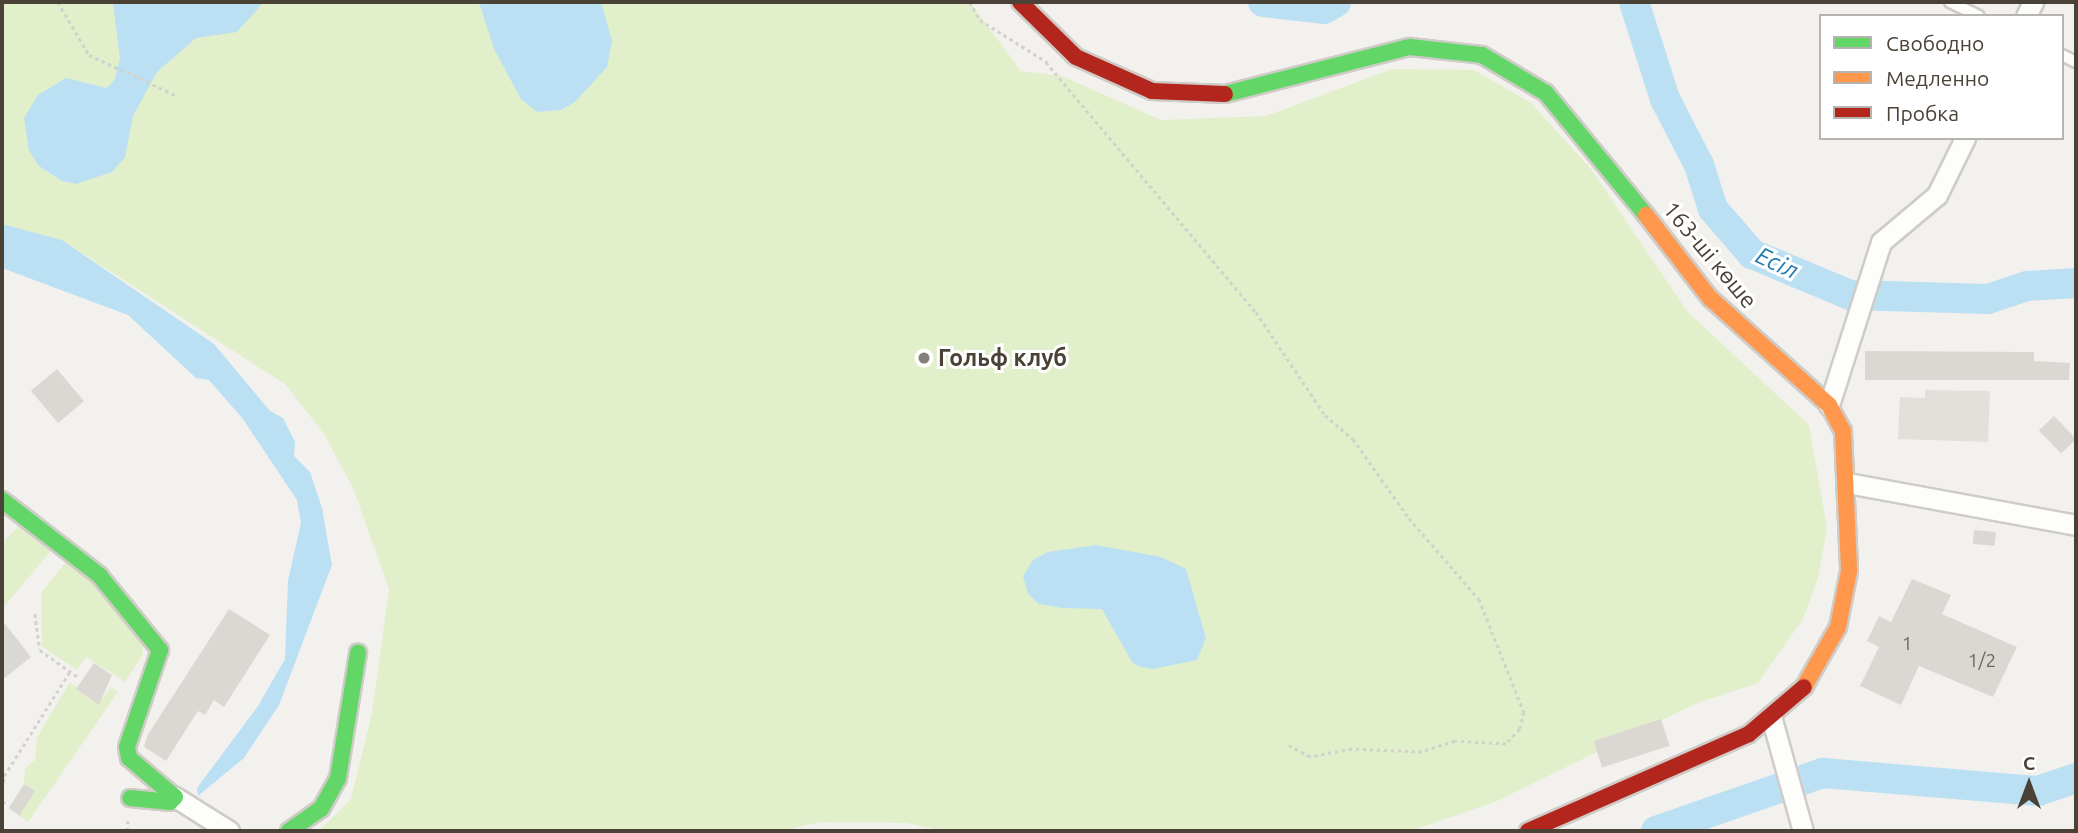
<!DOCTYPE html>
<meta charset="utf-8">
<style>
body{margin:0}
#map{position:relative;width:2078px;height:833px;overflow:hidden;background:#f3f1ed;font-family:Ubuntu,sans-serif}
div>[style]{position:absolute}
.green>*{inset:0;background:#e2efcb}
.parking>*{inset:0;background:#e3e0dc}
.water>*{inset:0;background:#bbe0f4}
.river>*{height:30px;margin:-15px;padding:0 15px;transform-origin:15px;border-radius:15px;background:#bbe0f4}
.building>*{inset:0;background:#dbd8d3;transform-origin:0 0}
.path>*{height:2.5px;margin-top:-1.25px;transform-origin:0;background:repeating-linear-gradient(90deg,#d3d1cb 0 3.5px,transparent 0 7px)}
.roads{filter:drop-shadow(2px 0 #cfccc7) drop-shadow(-2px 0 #cfccc7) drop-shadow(0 2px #cfccc7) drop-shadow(0 -2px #cfccc7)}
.lane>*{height:10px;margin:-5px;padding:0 5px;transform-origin:5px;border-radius:5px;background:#fdfdfc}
.street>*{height:19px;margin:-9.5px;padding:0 9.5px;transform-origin:9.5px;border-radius:9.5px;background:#fdfdfc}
.fast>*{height:16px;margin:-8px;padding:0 8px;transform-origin:8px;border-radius:8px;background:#63d668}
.slow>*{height:16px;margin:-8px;padding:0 8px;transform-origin:8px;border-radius:8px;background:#ff974d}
.jam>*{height:16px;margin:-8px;padding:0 8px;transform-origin:8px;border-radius:8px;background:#b3261e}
.dots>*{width:19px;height:19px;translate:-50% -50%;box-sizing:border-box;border:4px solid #fff;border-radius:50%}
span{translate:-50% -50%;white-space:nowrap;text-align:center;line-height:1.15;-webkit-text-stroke:6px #fff;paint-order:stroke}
.number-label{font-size:19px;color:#706960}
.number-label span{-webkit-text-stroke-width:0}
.street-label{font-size:23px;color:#4b4237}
.poi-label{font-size:23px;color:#4b4237;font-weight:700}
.left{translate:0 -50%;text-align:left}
.water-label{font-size:24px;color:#237db0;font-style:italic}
.frame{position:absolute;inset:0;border:4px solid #4b4237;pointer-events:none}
.legend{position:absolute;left:1819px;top:14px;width:245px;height:126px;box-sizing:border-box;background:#fff;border:2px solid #b7b3af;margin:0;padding:9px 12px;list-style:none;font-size:21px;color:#4b4237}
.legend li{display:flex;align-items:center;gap:14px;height:35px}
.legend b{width:35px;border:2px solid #b7b3af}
.north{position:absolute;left:1994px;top:749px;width:70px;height:70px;-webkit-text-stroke:5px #fff;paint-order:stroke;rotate:0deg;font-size:19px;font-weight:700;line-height:28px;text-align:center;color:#4b4237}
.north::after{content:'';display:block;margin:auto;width:24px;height:32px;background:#4b4237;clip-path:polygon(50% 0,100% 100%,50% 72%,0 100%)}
</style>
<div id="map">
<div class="green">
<i style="clip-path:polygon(2px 2px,970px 2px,1021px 71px,1062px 76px,1161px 120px,1266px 116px,1392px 69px,1474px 70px,1531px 103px,1591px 169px,1687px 311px,1809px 425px,1827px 528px,1818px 578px,1803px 619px,1758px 683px,1697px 703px,1495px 802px,1410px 831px,945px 831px,906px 823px,821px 822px,780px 831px,319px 831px,351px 799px,372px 713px,389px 589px,353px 488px,324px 434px,286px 385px,62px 240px,2px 224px)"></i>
<i style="clip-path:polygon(20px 525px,50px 552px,2px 609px,2px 543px)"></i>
<i style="clip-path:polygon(69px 558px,143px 640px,143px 654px,125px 682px,86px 657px,77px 670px,42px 647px,41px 593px)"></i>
<i style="clip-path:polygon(70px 682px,98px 704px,111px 687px,118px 692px,28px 822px,18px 815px,34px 791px,24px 784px,25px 768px,35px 760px,37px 737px)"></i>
</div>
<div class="parking">
<i style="clip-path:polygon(1925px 390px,1990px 391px,1988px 442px,1898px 439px,1900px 397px,1925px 398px)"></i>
</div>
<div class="water">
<i style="clip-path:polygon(113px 2px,264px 2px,237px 32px,196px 38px,157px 72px,133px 116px,125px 157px,112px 172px,76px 184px,62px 181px,39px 166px,29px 151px,24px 118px,38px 95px,66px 78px,107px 88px,115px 79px,120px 59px)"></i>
<i style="clip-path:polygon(479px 2px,601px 2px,612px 41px,607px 67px,575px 102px,561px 110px,537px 112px,521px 99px,494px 49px)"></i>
<i style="clip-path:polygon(2px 224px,62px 240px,214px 344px,270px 411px,283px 418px,295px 442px,294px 456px,310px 472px,322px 508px,332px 565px,279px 705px,244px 758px,198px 796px,197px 788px,258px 706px,285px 659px,288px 580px,301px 523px,297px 500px,243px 419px,209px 380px,196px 378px,128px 315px,2px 268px)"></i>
<i style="clip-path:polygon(1096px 545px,1161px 557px,1186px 569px,1206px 638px,1197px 660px,1153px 669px,1140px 667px,1132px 662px,1102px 609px,1062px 608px,1039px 604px,1028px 594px,1023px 576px,1033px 560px,1048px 552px)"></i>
</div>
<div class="river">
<i style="left:1263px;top:2px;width:61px;rotate:6.5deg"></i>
<i style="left:1324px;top:9px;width:14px;rotate:-30deg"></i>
<i style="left:1634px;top:2px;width:102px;rotate:72.3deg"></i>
<i style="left:1665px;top:99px;width:74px;rotate:62.7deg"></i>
<i style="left:1699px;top:165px;width:46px;rotate:72.3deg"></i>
<i style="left:1713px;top:209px;width:60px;rotate:49.1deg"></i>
<i style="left:1752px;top:254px;width:106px;rotate:22.7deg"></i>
<i style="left:1850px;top:295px;width:138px;rotate:1.7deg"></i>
<i style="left:1988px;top:299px;width:41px;rotate:-18.4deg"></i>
<i style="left:2027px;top:286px;width:49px;rotate:-3.5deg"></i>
<i style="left:1656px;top:831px;width:177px;rotate:-19.2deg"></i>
<i style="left:1823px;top:773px;width:216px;rotate:4.8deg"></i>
<i style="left:2038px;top:791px;width:40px;rotate:-18.9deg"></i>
</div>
<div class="building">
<i style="clip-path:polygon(1865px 351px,2034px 352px,2034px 361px,2070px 363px,2069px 380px,1865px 380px)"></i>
<i style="left:57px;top:369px;width:42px;height:34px;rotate:50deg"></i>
<i style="left:2054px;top:416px;width:32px;height:21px;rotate:46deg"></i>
<i style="left:1974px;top:530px;width:22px;height:14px;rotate:5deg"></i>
<i style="clip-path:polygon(1912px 579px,1951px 595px,1942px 614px,2017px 647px,1993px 697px,1919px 666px,1901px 705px,1860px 686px,1879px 647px,1867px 641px,1879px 616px,1891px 622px)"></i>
<i style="clip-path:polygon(229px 609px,270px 635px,224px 707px,214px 700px,205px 715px,198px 711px,166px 761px,144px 747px,147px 736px)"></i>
<i style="clip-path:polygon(2px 620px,31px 657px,2px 680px)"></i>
<i style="clip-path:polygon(94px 663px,112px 675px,99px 705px,76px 689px)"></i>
<i style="left:1661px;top:719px;width:28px;height:71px;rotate:72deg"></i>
<i style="left:24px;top:784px;width:13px;height:29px;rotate:32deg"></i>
</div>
<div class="path">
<i style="left:58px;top:2px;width:61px;rotate:59.7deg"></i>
<i style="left:89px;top:55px;width:95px;rotate:24.9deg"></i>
<i style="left:970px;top:2px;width:21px;rotate:61deg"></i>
<i style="left:980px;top:20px;width:79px;rotate:32.1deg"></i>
<i style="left:1046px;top:62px;width:326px;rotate:50deg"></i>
<i style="left:1256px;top:312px;width:124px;rotate:56.2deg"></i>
<i style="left:1325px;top:415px;width:37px;rotate:41deg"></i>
<i style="left:1353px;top:439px;width:97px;rotate:54.7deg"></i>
<i style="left:1409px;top:518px;width:107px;rotate:49.2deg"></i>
<i style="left:1479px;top:599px;width:122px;rotate:68.3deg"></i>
<i style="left:1524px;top:712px;width:17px;rotate:103deg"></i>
<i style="left:1520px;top:729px;width:21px;rotate:133deg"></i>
<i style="left:1506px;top:744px;width:51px;rotate:-176.6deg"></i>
<i style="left:1455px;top:741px;width:35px;rotate:162deg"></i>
<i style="left:1422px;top:752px;width:70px;rotate:-177.5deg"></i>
<i style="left:1352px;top:749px;width:43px;rotate:169.2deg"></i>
<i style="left:1310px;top:757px;width:24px;rotate:-152deg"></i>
<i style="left:35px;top:614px;width:36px;rotate:82deg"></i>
<i style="left:40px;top:650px;width:47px;rotate:35.4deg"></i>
<i style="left:2px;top:789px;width:13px;rotate:-81deg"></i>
<i style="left:4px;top:776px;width:124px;rotate:-57.8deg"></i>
<i style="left:2px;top:794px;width:11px;rotate:75deg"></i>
<i style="left:127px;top:831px;width:13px;rotate:-86deg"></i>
</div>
<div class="roads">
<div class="lane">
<i style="left:1950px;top:2px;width:32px;rotate:26deg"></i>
<i style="left:2062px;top:55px;width:16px;rotate:27deg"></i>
</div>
<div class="street">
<i style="left:2026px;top:16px;width:16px;rotate:-63deg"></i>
<i style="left:1829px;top:405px;width:171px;rotate:-72.3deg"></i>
<i style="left:1881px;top:242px;width:73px;rotate:-40deg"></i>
<i style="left:1937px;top:195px;width:64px;rotate:-63.8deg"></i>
<i style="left:1848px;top:483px;width:232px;rotate:10.4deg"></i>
<i style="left:1771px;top:716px;width:119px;rotate:74.5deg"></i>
<i style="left:175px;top:797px;width:64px;rotate:32.2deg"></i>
</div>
<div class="fast">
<i style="left:1225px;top:94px;width:191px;rotate:-14.3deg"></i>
<i style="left:1410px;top:47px;width:72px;rotate:6.3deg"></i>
<i style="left:1482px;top:55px;width:74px;rotate:30.7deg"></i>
<i style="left:1546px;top:93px;width:158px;rotate:50.7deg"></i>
<i style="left:2px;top:500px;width:123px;rotate:37.7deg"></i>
<i style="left:99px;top:575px;width:97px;rotate:50.9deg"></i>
<i style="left:160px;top:650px;width:102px;rotate:108.8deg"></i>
<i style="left:127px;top:747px;width:11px;rotate:80deg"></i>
<i style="left:129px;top:758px;width:60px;rotate:40.3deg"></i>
<i style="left:175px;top:797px;width:7px;rotate:135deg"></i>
<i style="left:170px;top:802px;width:40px;rotate:-174.3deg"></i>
<i style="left:289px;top:831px;width:39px;rotate:-35deg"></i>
<i style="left:321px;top:809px;width:35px;rotate:-61deg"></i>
<i style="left:338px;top:778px;width:127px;rotate:-80.9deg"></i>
</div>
<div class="slow">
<i style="left:1646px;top:215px;width:105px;rotate:52.4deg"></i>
<i style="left:1710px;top:298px;width:160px;rotate:42deg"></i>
<i style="left:1829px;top:405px;width:30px;rotate:62deg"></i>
<i style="left:1843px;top:431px;width:140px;rotate:87.5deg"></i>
<i style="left:1849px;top:571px;width:57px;rotate:101.1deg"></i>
<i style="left:1838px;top:627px;width:69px;rotate:119.5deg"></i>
</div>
<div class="jam">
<i style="left:1020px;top:2px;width:78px;rotate:44.5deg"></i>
<i style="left:1076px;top:57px;width:83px;rotate:24.1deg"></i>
<i style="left:1152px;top:91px;width:73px;rotate:2.4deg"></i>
<i style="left:1528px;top:831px;width:241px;rotate:-23.7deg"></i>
<i style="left:1749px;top:734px;width:72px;rotate:-40.5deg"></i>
</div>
</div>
<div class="dots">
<i style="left:924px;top:358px;background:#867f77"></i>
</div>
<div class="number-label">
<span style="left:1907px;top:644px">1</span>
<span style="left:1982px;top:661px">1/2</span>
</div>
<div class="street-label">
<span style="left:1710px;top:255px;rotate:50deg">163-ші көше</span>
</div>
<div class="poi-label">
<span class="left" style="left:938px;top:358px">Гольф клуб</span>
</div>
<div class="water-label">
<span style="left:1777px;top:263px;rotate:25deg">Есіл</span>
</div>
<div class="frame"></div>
<ul class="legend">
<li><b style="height:9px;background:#63d668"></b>Свободно</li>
<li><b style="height:9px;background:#ff974d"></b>Медленно</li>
<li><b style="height:9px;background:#b3261e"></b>Пробка</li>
</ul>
<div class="north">С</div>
</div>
